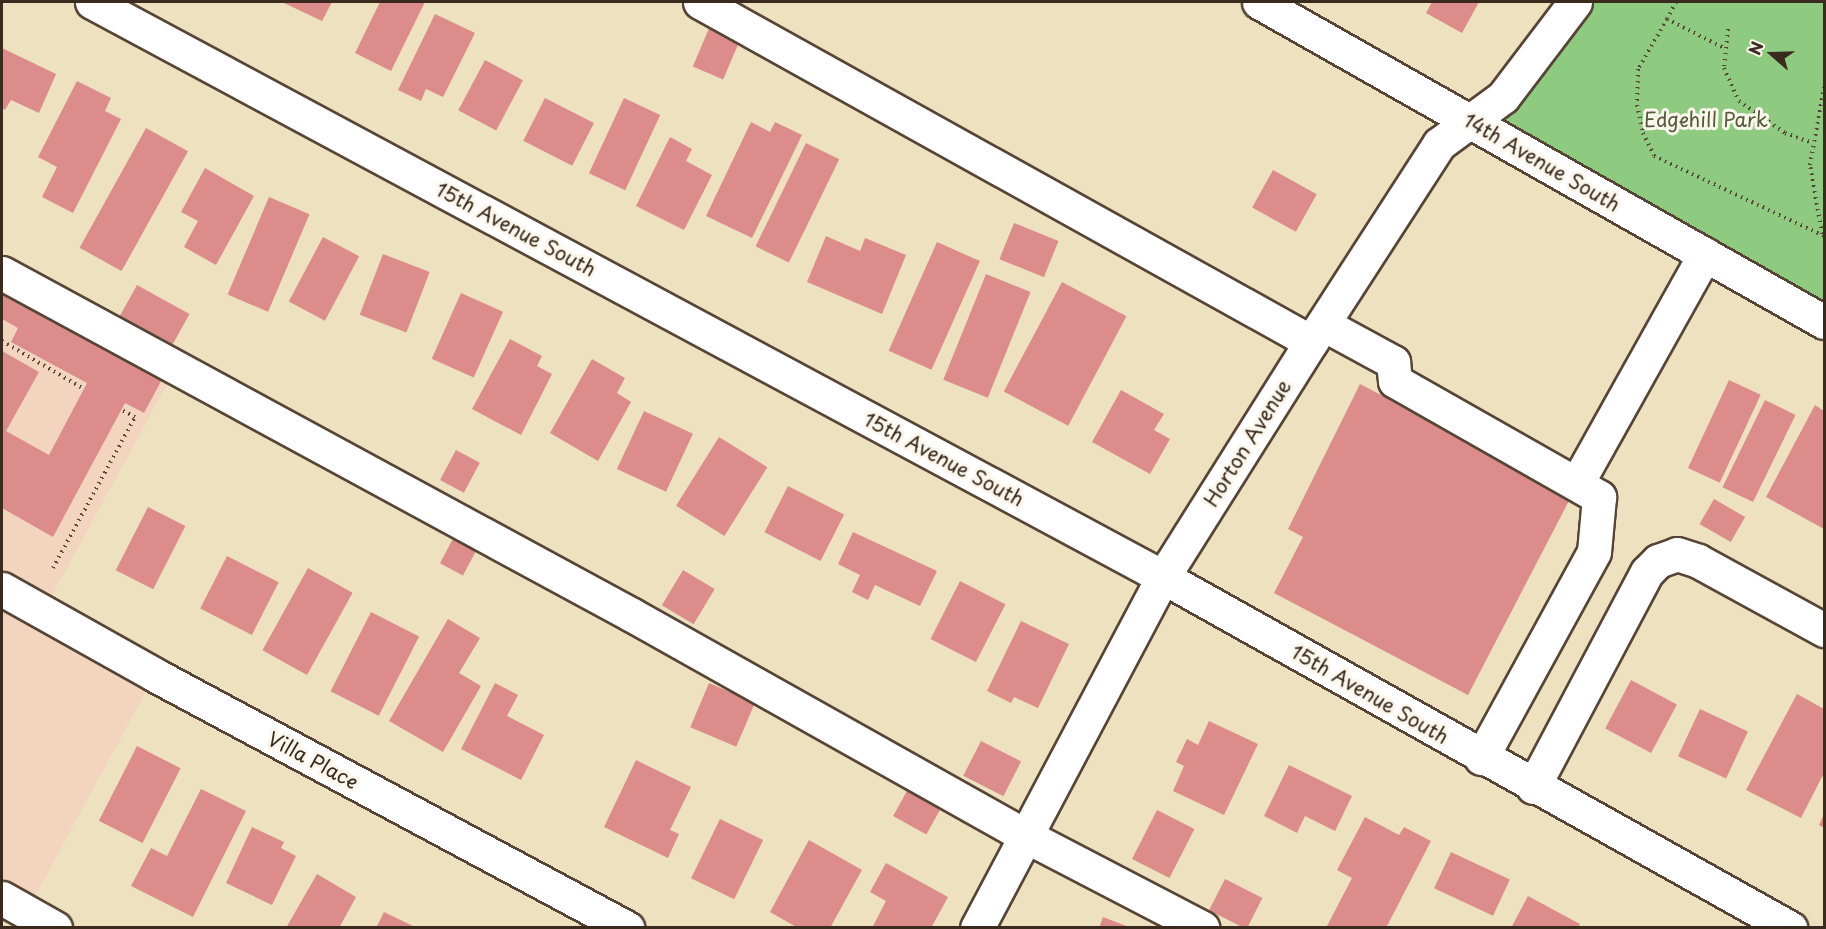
<!DOCTYPE html>
<style>
body{margin:0}
#map{position:relative;width:1826px;height:929px;overflow:hidden;background:#eee1c0;font-family:"Playpen Sans",sans-serif}
div>[style]{position:absolute}
.built>*{inset:0;background:#f3d4be}
.green>*{inset:0;background:#8eca7f}
.building>*{inset:0;background:#dc8c8b;transform-origin:0 0}
.path>*{height:4px;margin-top:-2px;transform-origin:0;background:repeating-linear-gradient(90deg,#564536 0 1.5px,transparent 0 6px)}
.roads{filter:drop-shadow(2px 0 #564536) drop-shadow(-2px 0 #564536) drop-shadow(0 2px #564536) drop-shadow(0 -2px #564536)}
.minor>*{height:33px;margin:-16.5px;padding:0 16.5px;transform-origin:16.5px;border-radius:16.5px;background:#fff}
span{translate:-50% -50%;white-space:nowrap;text-align:center;line-height:1.15;-webkit-text-stroke:6px #fbf7ec;paint-order:stroke}
.park-label{font-size:20px;color:#545a3b}
.street-label{font-size:20px;color:#3b2a1e}
.frame{position:absolute;inset:0;border:3px solid #3b2a1e;pointer-events:none}
.north{position:absolute;left:1742px;top:24px;width:60px;height:60px;-webkit-text-stroke:4px #fbf7ec;paint-order:stroke;rotate:290deg;font-size:16px;font-weight:700;line-height:24px;text-align:center;color:#3b2a1e}
.north::after{content:'';display:block;margin:auto;width:21px;height:27px;background:#3b2a1e;clip-path:polygon(50% 0,100% 100%,50% 72%,0 100%)}
</style>
<div id="map">
<div class="built">
<i style="clip-path:polygon(2px 274px,176px 368px,43px 612px,155px 675px,34px 898px,2px 898px)"></i>
</div>
<div class="green">
<i style="clip-path:polygon(1575px 2px,1824px 2px,1824px 322px,1470px 121px)"></i>
</div>
<div class="building">
<i style="clip-path:polygon(282px 2px,332px 2px,322px 21px)"></i>
<i style="clip-path:polygon(380px 2px,425px 2px,391px 71px,355px 53px)"></i>
<i style="clip-path:polygon(1432px 2px,1479px 2px,1462px 33px,1426px 13px)"></i>
<i style="clip-path:polygon(435px 14px,475px 33px,443px 97px,426px 89px,421px 101px,398px 90px)"></i>
<i style="left:710px;top:26px;width:33px;height:44px;rotate:23deg"></i>
<i style="clip-path:polygon(2px 48px,56px 74px,39px 113px,11px 100px,5px 110px,2px 108px)"></i>
<i style="left:485px;top:60px;width:43px;height:57px;rotate:28deg"></i>
<i style="clip-path:polygon(77px 81px,111px 98px,105px 111px,121px 119px,73px 213px,42px 197px,57px 167px,38px 157px)"></i>
<i style="left:545px;top:98px;width:55px;height:48px;rotate:27deg"></i>
<i style="left:624px;top:98px;width:40px;height:83px;rotate:25deg"></i>
<i style="clip-path:polygon(751px 122px,770px 132px,775px 122px,802px 135px,752px 238px,706px 216px)"></i>
<i style="left:146px;top:128px;width:48px;height:137px;rotate:29deg"></i>
<i style="clip-path:polygon(670px 137px,692px 149px,686px 161px,712px 175px,684px 230px,636px 206px)"></i>
<i style="left:806px;top:143px;width:37px;height:115px;rotate:26deg"></i>
<i style="clip-path:polygon(205px 168px,254px 196px,216px 265px,184px 247px,198px 221px,181px 212px)"></i>
<i style="left:1273px;top:170px;width:50px;height:43px;rotate:29deg"></i>
<i style="left:269px;top:197px;width:44px;height:106px;rotate:23deg"></i>
<i style="left:1014px;top:223px;width:48px;height:39px;rotate:22deg"></i>
<i style="clip-path:polygon(826px 236px,860px 251px,865px 238px,906px 255px,882px 314px,807px 282px)"></i>
<i style="left:323px;top:237px;width:41px;height:73px;rotate:28deg"></i>
<i style="left:937px;top:242px;width:47px;height:119px;rotate:24deg"></i>
<i style="left:383px;top:254px;width:50px;height:65px;rotate:21deg"></i>
<i style="left:986px;top:274px;width:48px;height:114px;rotate:22deg"></i>
<i style="left:1062px;top:282px;width:73px;height:124px;rotate:28deg"></i>
<i style="clip-path:polygon(2px 284px,166px 372px,144px 413px,125px 403px,53px 537px,2px 508px,2px 351px,39px 372px,6px 431px,49px 455px,87px 383px,11px 342px,18px 328px,2px 319px)"></i>
<i style="left:137px;top:285px;width:60px;height:38px;rotate:29deg"></i>
<i style="left:461px;top:293px;width:46px;height:72px;rotate:24deg"></i>
<i style="clip-path:polygon(510px 339px,542px 356px,537px 366px,552px 374px,521px 435px,472px 409px)"></i>
<i style="clip-path:polygon(592px 359px,625px 378px,617px 393px,631px 402px,598px 461px,550px 433px)"></i>
<i style="left:1729px;top:380px;width:35px;height:97px;rotate:25deg"></i>
<i style="clip-path:polygon(1360px 384px,1572px 495px,1468px 695px,1274px 593px,1303px 537px,1288px 529px)"></i>
<i style="clip-path:polygon(1121px 390px,1164px 414px,1154px 430px,1170px 439px,1150px 474px,1092px 442px)"></i>
<i style="left:1765px;top:400px;width:34px;height:97px;rotate:26deg"></i>
<i style="clip-path:polygon(1815px 405px,1824px 411px,1824px 529px,1766px 497px)"></i>
<i style="left:644px;top:411px;width:54px;height:64px;rotate:25deg"></i>
<i style="left:719px;top:437px;width:57px;height:81px;rotate:32deg"></i>
<i style="left:456px;top:450px;width:27px;height:34px;rotate:28deg"></i>
<i style="left:788px;top:486px;width:63px;height:52px;rotate:27deg"></i>
<i style="left:1714px;top:499px;width:36px;height:29px;rotate:30deg"></i>
<i style="left:148px;top:507px;width:42px;height:71px;rotate:27deg"></i>
<i style="clip-path:polygon(853px 532px,937px 571px,920px 606px,875px 585px,868px 600px,852px 592px,860px 575px,838px 564px)"></i>
<i style="left:455px;top:535px;width:26px;height:32px;rotate:28deg"></i>
<i style="left:227px;top:556px;width:58px;height:59px;rotate:27deg"></i>
<i style="left:308px;top:568px;width:51px;height:94px;rotate:29deg"></i>
<i style="left:683px;top:570px;width:37px;height:41px;rotate:31deg"></i>
<i style="left:960px;top:581px;width:51px;height:65px;rotate:27deg"></i>
<i style="left:371px;top:612px;width:54px;height:89px;rotate:27deg"></i>
<i style="clip-path:polygon(448px 619px,480px 638px,459px 673px,481px 686px,443px 752px,389px 721px)"></i>
<i style="clip-path:polygon(1021px 621px,1069px 644px,1038px 708px,1014px 697px,1011px 703px,987px 691px)"></i>
<i style="left:1631px;top:680px;width:52px;height:55px;rotate:28deg"></i>
<i style="clip-path:polygon(495px 683px,518px 695px,507px 716px,544px 735px,521px 780px,461px 749px)"></i>
<i style="left:709px;top:683px;width:50px;height:48px;rotate:23deg"></i>
<i style="clip-path:polygon(1797px 694px,1824px 709px,1824px 773px,1801px 818px,1746px 790px)"></i>
<i style="left:1700px;top:709px;width:53px;height:52px;rotate:25deg"></i>
<i style="clip-path:polygon(1209px 721px,1258px 744px,1224px 815px,1173px 791px,1184px 766px,1176px 762px,1187px 739px,1198px 745px)"></i>
<i style="left:981px;top:741px;width:45px;height:39px;rotate:27deg"></i>
<i style="left:137px;top:746px;width:49px;height:84px;rotate:27deg"></i>
<i style="clip-path:polygon(636px 760px,691px 787px,670px 830px,679px 834px,668px 858px,604px 827px)"></i>
<i style="clip-path:polygon(1289px 765px,1352px 796px,1335px 831px,1305px 816px,1297px 833px,1264px 816px)"></i>
<i style="left:912px;top:782px;width:38px;height:39px;rotate:29deg"></i>
<i style="clip-path:polygon(201px 789px,246px 811px,193px 917px,131px 886px,151px 848px,167px 856px)"></i>
<i style="left:1157px;top:810px;width:42px;height:55px;rotate:27deg"></i>
<i style="clip-path:polygon(1824px 814px,1824px 828px,1819px 825px)"></i>
<i style="clip-path:polygon(1365px 817px,1399px 835px,1404px 827px,1431px 841px,1386px 928px,1326px 928px,1352px 878px,1337px 870px)"></i>
<i style="left:720px;top:819px;width:48px;height:66px;rotate:26deg"></i>
<i style="clip-path:polygon(252px 827px,284px 842px,281px 848px,296px 856px,272px 905px,226px 883px)"></i>
<i style="clip-path:polygon(809px 840px,862px 870px,830px 928px,798px 928px,770px 912px)"></i>
<i style="left:1451px;top:852px;width:65px;height:40px;rotate:25deg"></i>
<i style="clip-path:polygon(886px 863px,948px 897px,931px 928px,872px 928px,886px 901px,870px 892px)"></i>
<i style="clip-path:polygon(317px 874px,356px 897px,339px 928px,286px 928px)"></i>
<i style="left:1225px;top:879px;width:42px;height:35px;rotate:27deg"></i>
<i style="clip-path:polygon(1528px 896px,1580px 924px,1578px 928px,1511px 928px)"></i>
<i style="clip-path:polygon(384px 912px,417px 928px,376px 928px)"></i>
<i style="clip-path:polygon(1103px 917px,1129px 927px,1129px 928px,1099px 928px)"></i>
</div>
<div class="path">
<i style="left:1676px;top:2px;width:19px;rotate:118deg"></i>
<i style="left:1667px;top:19px;width:64px;rotate:27deg"></i>
<i style="left:1667px;top:19px;width:58px;rotate:120.1deg"></i>
<i style="left:1638px;top:69px;width:36px;rotate:92deg"></i>
<i style="left:1637px;top:105px;width:29px;rotate:78deg"></i>
<i style="left:1643px;top:133px;width:25px;rotate:64deg"></i>
<i style="left:1654px;top:156px;width:188px;rotate:25.2deg"></i>
<i style="left:1728px;top:29px;width:39px;rotate:96deg"></i>
<i style="left:1724px;top:68px;width:36px;rotate:66deg"></i>
<i style="left:1739px;top:101px;width:56px;rotate:34.8deg"></i>
<i style="left:1785px;top:133px;width:29px;rotate:20deg"></i>
<i style="left:1822px;top:234px;width:70px;rotate:-99.9deg"></i>
<i style="left:1810px;top:165px;width:79px;rotate:-79.8deg"></i>
<i style="left:2px;top:341px;width:95px;rotate:30.3deg"></i>
<i style="left:53px;top:568px;width:172px;rotate:-61.5deg"></i>
<i style="left:135px;top:417px;width:15px;rotate:-152deg"></i>
</div>
<div class="roads">
<div class="minor">
<i style="left:92px;top:2px;width:1216px;rotate:28.23deg"></i>
<i style="left:1163px;top:577px;width:719px;rotate:29.24deg"></i>
<i style="left:700px;top:2px;width:699px;rotate:29.09deg"></i>
<i style="left:1259px;top:2px;width:649px;rotate:29.53deg"></i>
<i style="left:2px;top:273px;width:717px;rotate:28.5deg"></i>
<i style="left:632px;top:615px;width:452px;rotate:29.3deg"></i>
<i style="left:1026px;top:836px;width:199px;rotate:27.5deg"></i>
<i style="left:1323px;top:324px;width:80px;rotate:28.5deg"></i>
<i style="left:1393px;top:362px;width:19px;rotate:84deg"></i>
<i style="left:1395px;top:381px;width:235px;rotate:29.6deg"></i>
<i style="left:1599px;top:497px;width:55px;rotate:95.2deg"></i>
<i style="left:1594px;top:552px;width:235px;rotate:118.7deg"></i>
<i style="left:1577px;top:483px;width:262px;rotate:-60.8deg"></i>
<i style="left:2px;top:589px;width:176px;rotate:29.3deg"></i>
<i style="left:155px;top:675px;width:536px;rotate:28.19deg"></i>
<i style="left:1533px;top:787px;width:243px;rotate:-62.1deg"></i>
<i style="left:1647px;top:572px;width:16px;rotate:-45deg"></i>
<i style="left:1658px;top:561px;width:20px;rotate:-20deg"></i>
<i style="left:1677px;top:554px;width:22px;rotate:18deg"></i>
<i style="left:1698px;top:561px;width:144px;rotate:28.7deg"></i>
<i style="left:2px;top:898px;width:61px;rotate:29.5deg"></i>
<i style="left:977px;top:928px;width:397px;rotate:-62.1deg"></i>
<i style="left:1163px;top:577px;width:278px;rotate:-57.8deg"></i>
<i style="left:1311px;top:342px;width:236px;rotate:-57.1deg"></i>
<i style="left:1439px;top:144px;width:79px;rotate:-36.3deg"></i>
<i style="left:1503px;top:97px;width:119px;rotate:-52.8deg"></i>
</div>
</div>
<div class="park-label">
<span style="left:1706px;top:119px">Edgehill Park</span>
</div>
<div class="street-label">
<span style="left:1542px;top:162px;rotate:30deg">14th Avenue South</span>
<span style="left:516px;top:229px;rotate:28deg">15th Avenue South</span>
<span style="left:1247px;top:443px;rotate:-58deg">Horton Avenue</span>
<span style="left:944px;top:459px;rotate:28deg">15th Avenue South</span>
<span style="left:1370px;top:694px;rotate:30deg">15th Avenue South</span>
<span style="left:313px;top:760px;rotate:28deg">Villa Place</span>
</div>
<div class="frame"></div>
<div class="north">N</div>
</div>
